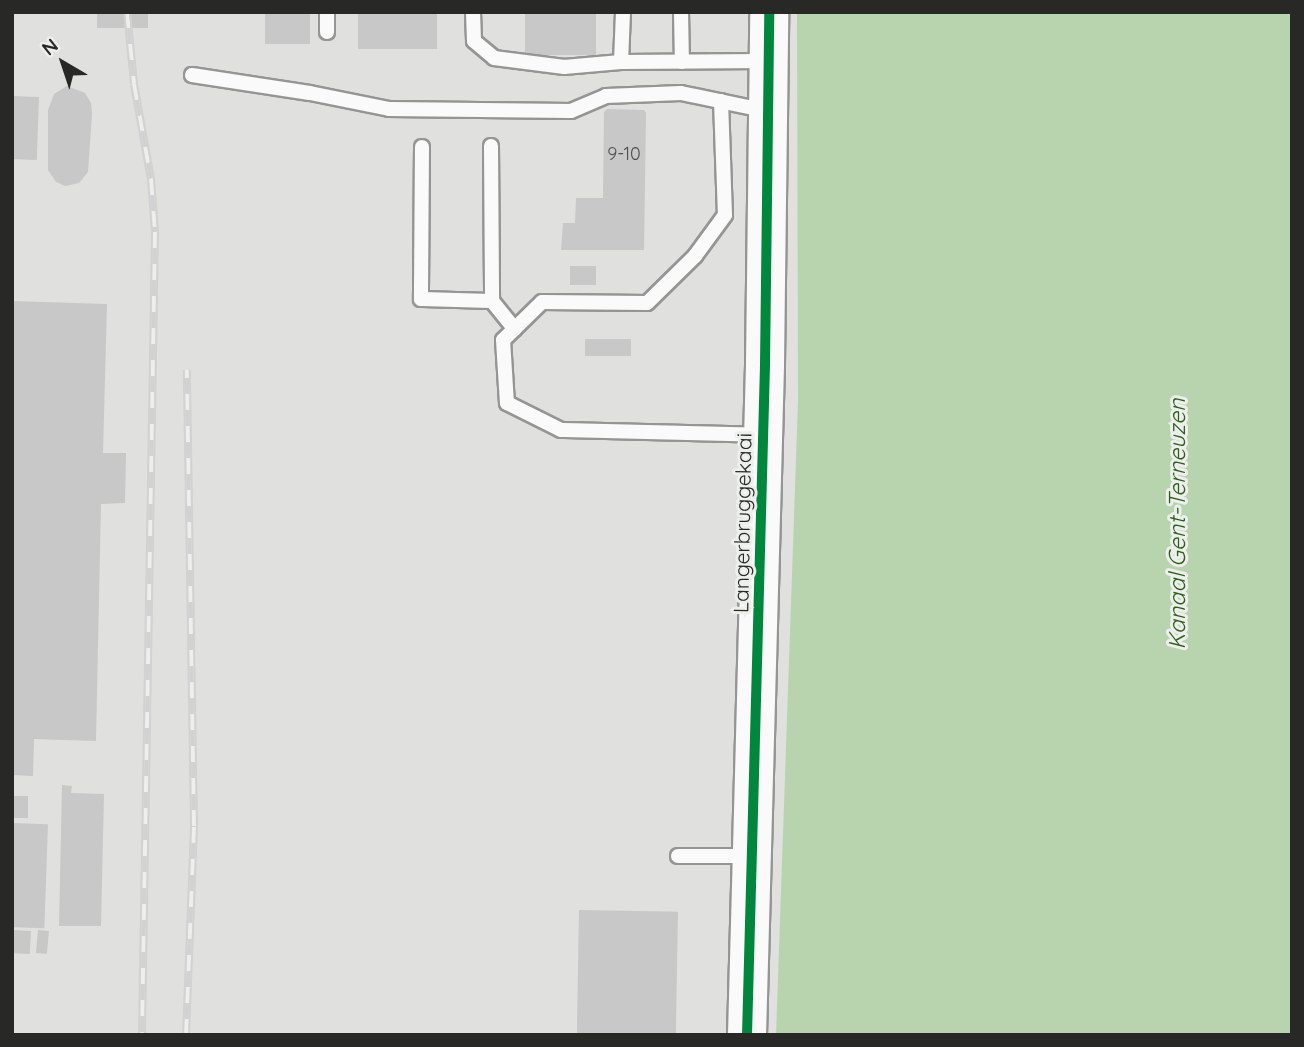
<!DOCTYPE html>
<style>
body{margin:0}
#map{position:relative;width:1304px;height:1047px;overflow:hidden;background:#e0e1df;font-family:Quicksand,sans-serif}
div>[style]{position:absolute}
.water>*{inset:0;background:#b8d4af}
.building>*{inset:0;background:#c7c8c7;transform-origin:0 0}
.roads{filter:drop-shadow(2px 0 #959694) drop-shadow(-2px 0 #959694) drop-shadow(0 2px #959694) drop-shadow(0 -2px #959694)}
.lane>*{height:14px;margin:-7px;padding:0 7px;transform-origin:7px;border-radius:7px;background:#fafafa}
.secondary>*{height:38px;margin:-19px;padding:0 19px;transform-origin:19px;border-radius:19px;background:#fafafa}
.rail>*{height:8px;margin-top:-4px;transform-origin:0;background:repeating-linear-gradient(90deg,#ecefeb 0 16px,#d1d2d1 0 32px);box-sizing:border-box;border-block:2px solid #d1d2d1}
.cycleway>*{height:10px;margin:-5px;padding:0 5px;transform-origin:5px;border-radius:5px;background:#00873e}
span{translate:-50% -50%;white-space:nowrap;text-align:center;line-height:1.15;-webkit-text-stroke:6px #ecefeb;paint-order:stroke}
.number-label{font-size:18px;color:#50514f}
.number-label span{-webkit-text-stroke-width:0}
.street-label{font-size:21px;color:#282927}
.water-label{font-size:23px;color:#2d5e19;font-style:italic}
.frame{position:absolute;inset:0;border:14px solid #282927;pointer-events:none}
.north{position:absolute;left:28px;top:28px;width:70px;height:70px;-webkit-text-stroke:5px #ecefeb;paint-order:stroke;rotate:321deg;font-size:19px;font-weight:700;line-height:28px;text-align:center;color:#282927}
.north::after{content:'';display:block;margin:auto;width:24px;height:32px;background:#282927;clip-path:polygon(50% 0,100% 100%,50% 72%,0 100%)}
</style>
<div id="map">
<div class="water">
<i style="clip-path:polygon(797px 12px,1292px 12px,1292px 1035px,776px 1035px,798px 401px)"></i>
</div>
<div class="building">
<i style="left:97px;top:12px;width:51px;height:16px"></i>
<i style="left:265px;top:12px;width:45px;height:32px"></i>
<i style="left:358px;top:12px;width:79px;height:37px"></i>
<i style="left:525px;top:12px;width:71px;height:43px"></i>
<i style="clip-path:polygon(67px 86px,85px 93px,91px 103px,92px 114px,88px 172px,79px 183px,65px 186px,56px 182px,48px 170px,48px 110px,54px 94px)"></i>
<i style="left:12px;top:96px;width:27px;height:63px;rotate:2deg"></i>
<i style="clip-path:polygon(607px 109px,644px 110px,646px 113px,644px 250px,561px 250px,563px 223px,575px 223px,576px 198px,603px 198px,604px 112px)"></i>
<i style="left:570px;top:266px;width:26px;height:19px"></i>
<i style="clip-path:polygon(12px 301px,107px 304px,103px 453px,126px 453px,125px 503px,101px 504px,96px 741px,34px 739px,33px 776px,12px 775px)"></i>
<i style="left:585px;top:339px;width:46px;height:17px"></i>
<i style="clip-path:polygon(62px 785px,72px 786px,71px 793px,104px 794px,101px 926px,59px 926px)"></i>
<i style="left:12px;top:796px;width:16px;height:22px"></i>
<i style="left:12px;top:823px;width:36px;height:104px;rotate:2deg"></i>
<i style="left:579px;top:910px;width:99px;height:125px;rotate:1deg"></i>
<i style="left:12px;top:930px;width:19px;height:23px;rotate:3deg"></i>
<i style="left:38px;top:930px;width:11px;height:23px;rotate:5deg"></i>
</div>
<div class="roads">
<div class="lane">
<i style="left:473px;top:12px;width:29px;rotate:88deg"></i>
<i style="left:474px;top:41px;width:26px;rotate:40deg"></i>
<i style="left:494px;top:58px;width:71px;rotate:7.3deg"></i>
<i style="left:564px;top:67px;width:57px;rotate:-5deg"></i>
<i style="left:621px;top:62px;width:145px;rotate:-0.4deg"></i>
<i style="left:681px;top:12px;width:50px;rotate:88.9deg"></i>
<i style="left:327px;top:32px;width:20px;rotate:-90deg"></i>
<i style="left:621px;top:62px;width:50px;rotate:-87.7deg"></i>
<i style="left:192px;top:75px;width:119px;rotate:8.7deg"></i>
<i style="left:310px;top:93px;width:81px;rotate:11.4deg"></i>
<i style="left:389px;top:109px;width:182px;rotate:0.6deg"></i>
<i style="left:571px;top:111px;width:38px;rotate:-23deg"></i>
<i style="left:606px;top:96px;width:75px;rotate:-2.3deg"></i>
<i style="left:681px;top:93px;width:88px;rotate:11.8deg"></i>
<i style="left:721px;top:101px;width:114px;rotate:88deg"></i>
<i style="left:725px;top:215px;width:51px;rotate:126.2deg"></i>
<i style="left:695px;top:256px;width:67px;rotate:135.6deg"></i>
<i style="left:647px;top:303px;width:105px;rotate:-179.5deg"></i>
<i style="left:542px;top:302px;width:54px;rotate:135.7deg"></i>
<i style="left:503px;top:340px;width:63px;rotate:86.4deg"></i>
<i style="left:507px;top:403px;width:60px;rotate:26.6deg"></i>
<i style="left:561px;top:430px;width:202px;rotate:1.4deg"></i>
<i style="left:491px;top:146px;width:155px;rotate:89.6deg"></i>
<i style="left:492px;top:301px;width:36px;rotate:51deg"></i>
<i style="left:422px;top:147px;width:152px;rotate:90.4deg"></i>
<i style="left:421px;top:299px;width:71px;rotate:1.6deg"></i>
<i style="left:678px;top:856px;width:72px"></i>
</div>
<div class="secondary">
<i style="left:747px;top:1035px;width:671px;rotate:-88.46deg"></i>
<i style="left:765px;top:364px;width:352px;rotate:-89.3deg"></i>
</div>
</div>
<div class="rail">
<i style="left:127px;top:12px;width:72px;rotate:84.4deg"></i>
<i style="left:134px;top:84px;width:97px;rotate:79.9deg"></i>
<i style="left:151px;top:179px;width:53px;rotate:85.7deg"></i>
<i style="left:155px;top:232px;width:803px;rotate:90.93deg"></i>
<i style="left:186px;top:1035px;width:209px;rotate:-87.8deg"></i>
<i style="left:194px;top:826px;width:456px;rotate:-90.9deg"></i>
</div>
<div class="cycleway">
<i style="left:747px;top:1035px;width:671px;rotate:-88.46deg"></i>
<i style="left:765px;top:364px;width:352px;rotate:-89.3deg"></i>
</div>
<div class="number-label">
<span style="left:624px;top:154px">9-10</span>
</div>
<div class="street-label">
<span style="left:742px;top:523px;rotate:-89deg">Langerbruggekaai</span>
</div>
<div class="water-label">
<span style="left:1177px;top:524px;rotate:-90deg">Kanaal Gent-Terneuzen</span>
</div>
<div class="frame"></div>
<div class="north">N</div>
</div>
